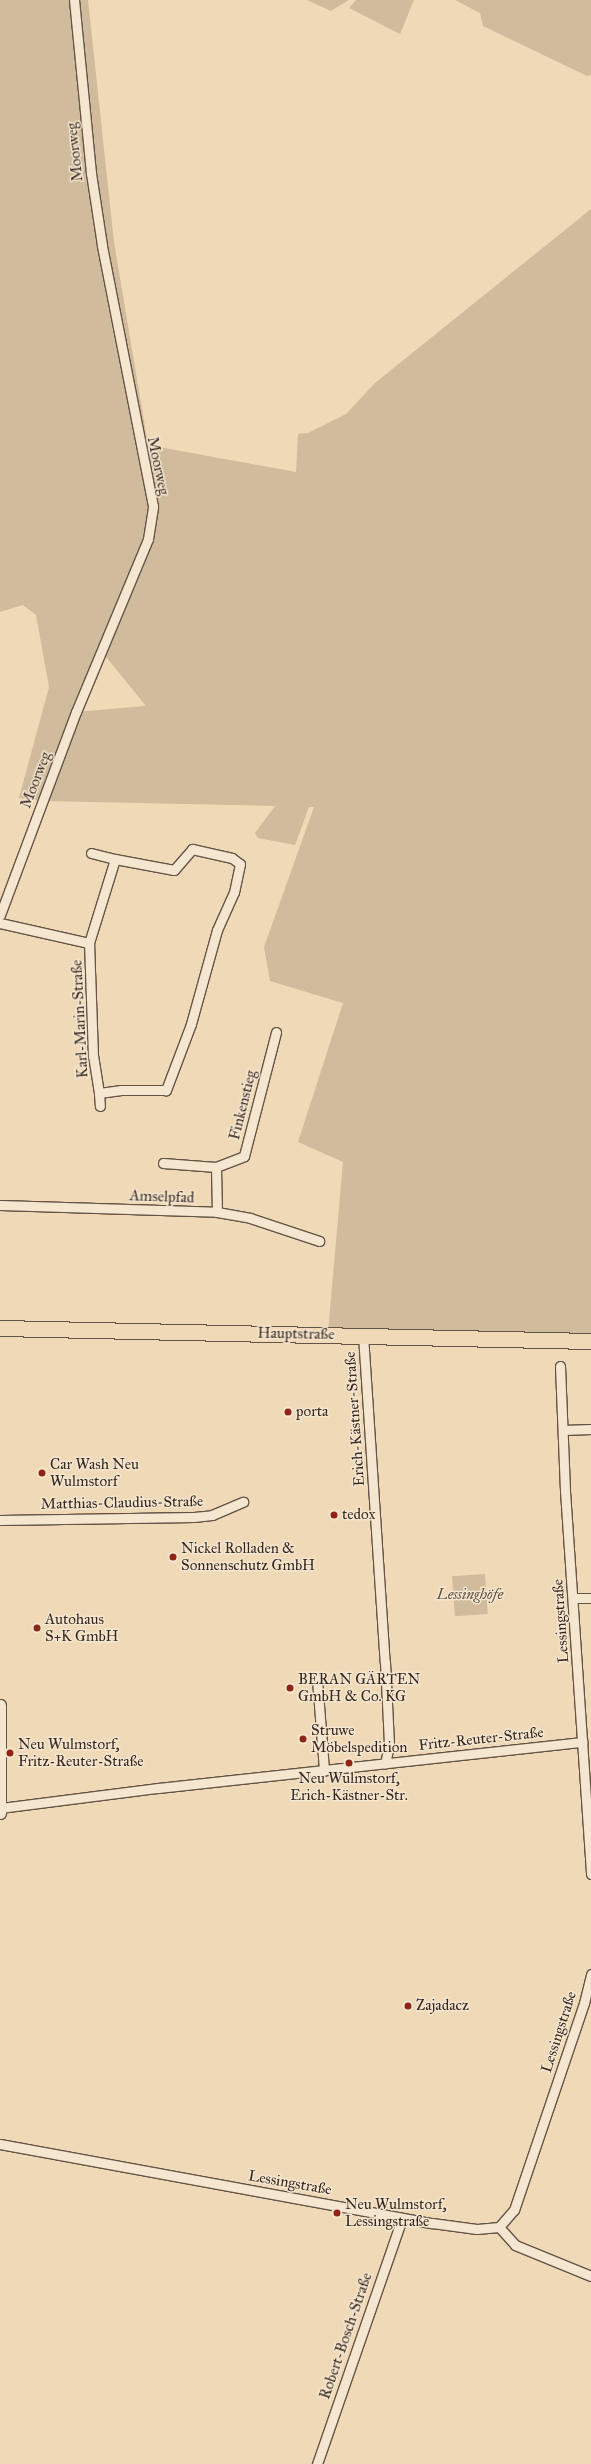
<!DOCTYPE html>
<meta charset="utf-8">
<style>
body{margin:0}
#map{position:relative;width:591px;height:2464px;overflow:hidden;background:#f0d9b6;font-family:"IM FELL Great Primer",serif}
div>[style]{position:absolute}
.green>*{inset:0;background:#d0bb9c;transform-origin:0 0}
.roads{filter:drop-shadow(1px 0 #645446) drop-shadow(-1px 0 #645446) drop-shadow(0 1px #645446) drop-shadow(0 -1px #645446)}
.minor>*{height:9px;margin:-4.5px;padding:0 4.5px;transform-origin:4.5px;border-radius:4.5px;background:#f5e6d0}
.tertiary>*{height:11px;margin:-5.5px;padding:0 5.5px;transform-origin:5.5px;border-radius:5.5px;background:#f5e6d0}
.primary>*{height:15px;margin:-7.5px;padding:0 7.5px;transform-origin:7.5px;border-radius:7.5px;background:#f0d9b6}
.dots>*{width:11px;height:11px;translate:-50% -50%;box-sizing:border-box;border:2px solid #f5e6d0;border-radius:50%}
span{translate:-50% -50%;white-space:nowrap;text-align:center;line-height:1.15;-webkit-text-stroke:3px #f5e6d0;paint-order:stroke}
.street-label{font-size:15px;color:#362820}
.poi-label{font-size:15px;color:#362820}
.left{translate:0 -50%;text-align:left}
.park-label{font-size:15px;color:#5c4d3f;font-style:italic}
</style>
<div id="map">
<div class="green">
<i style="clip-path:polygon(evenodd,0 0,88px 0,114px 242px,148px 445px,296px 472px,298px 434px,308px 433px,346px 414px,375px 383px,591px 209px,591px 1336px,328px 1332px,343px 1162px,298px 1142px,343px 1003px,270px 981px,264px 947px,314px 807px,309px 807px,295px 845px,258px 838px,255px 833px,275px 806px,43px 801px,19px 798px,49px 687px,36px 615px,23px 605px,0 612px,0 0,102px 652px,146px 706px,145px 706px,76px 712px,102px 652px)"></i>
<i style="clip-path:polygon(307px 0,349px 0,331px 11px)"></i>
<i style="clip-path:polygon(356px 0,414px 0,400px 34px,349px 8px)"></i>
<i style="clip-path:polygon(455px 0,591px 0,591px 75px,587px 76px,483px 26px,480px 13px)"></i>
<i style="left:485px;top:1574px;width:40px;height:33px;rotate:86deg"></i>
</div>
<div class="roads">
<div class="minor">
<i style="left:192px;top:849px;width:41px;rotate:12.7deg"></i>
<i style="left:232px;top:858px;width:10px;rotate:37deg"></i>
<i style="left:240px;top:864px;width:29px;rotate:102deg"></i>
<i style="left:234px;top:892px;width:42px;rotate:114.1deg"></i>
<i style="left:217px;top:930px;width:98px;rotate:105.5deg"></i>
<i style="left:191px;top:1024px;width:71px;rotate:110.7deg"></i>
<i style="left:166px;top:1090px;width:45px;rotate:180deg"></i>
<i style="left:121px;top:1090px;width:22px;rotate:172deg"></i>
<i style="left:99px;top:1093px;width:37px;rotate:-99deg"></i>
<i style="left:93px;top:1056px;width:113px;rotate:-92deg"></i>
<i style="left:89px;top:943px;width:88px;rotate:-72.8deg"></i>
<i style="left:115px;top:859px;width:60px;rotate:10.6deg"></i>
<i style="left:174px;top:870px;width:28px;rotate:-49deg"></i>
<i style="left:91px;top:853px;width:25px;rotate:14deg"></i>
<i style="left:0;top:915px;width:217px;rotate:-69.5deg"></i>
<i style="left:76px;top:712px;width:187px;rotate:-67.4deg"></i>
<i style="left:148px;top:539px;width:33px;rotate:-81deg"></i>
<i style="left:153px;top:506px;width:266px;rotate:-101.1deg"></i>
<i style="left:102px;top:245px;width:73px;rotate:-98.7deg"></i>
<i style="left:91px;top:173px;width:174px;rotate:-95.6deg"></i>
<i style="left:0;top:923px;width:91px;rotate:12.7deg"></i>
<i style="left:99px;top:1093px;width:13px;rotate:86deg"></i>
<i style="left:163px;top:1163px;width:53px;rotate:4.3deg"></i>
<i style="left:0;top:1205px;width:217px;rotate:1.8deg"></i>
<i style="left:217px;top:1212px;width:34px;rotate:10deg"></i>
<i style="left:250px;top:1218px;width:73px;rotate:18.4deg"></i>
<i style="left:217px;top:1212px;width:45px;rotate:-91.3deg"></i>
<i style="left:216px;top:1167px;width:30px;rotate:-21deg"></i>
<i style="left:244px;top:1156px;width:128px;rotate:-75.5deg"></i>
<i style="left:363px;top:1335px;width:328px;rotate:86.2deg"></i>
<i style="left:385px;top:1662px;width:83px;rotate:87.2deg"></i>
<i style="left:389px;top:1745px;width:19px;rotate:102deg"></i>
<i style="left:560px;top:1366px;width:125px;rotate:87.7deg"></i>
<i style="left:565px;top:1491px;width:384px;rotate:86.1deg"></i>
<i style="left:563px;top:1430px;width:28px;rotate:-2deg"></i>
<i style="left:0;top:1520px;width:194px;rotate:-0.9deg"></i>
<i style="left:194px;top:1517px;width:18px;rotate:-6deg"></i>
<i style="left:212px;top:1515px;width:34px;rotate:-23deg"></i>
<i style="left:574px;top:1598px;width:17px"></i>
<i style="left:317px;top:1679px;width:92px;rotate:85.6deg"></i>
<i style="left:1px;top:1808px;width:158px;rotate:-7.3deg"></i>
<i style="left:158px;top:1788px;width:427px;rotate:-6.2deg"></i>
<i style="left:0;top:2144px;width:439px;rotate:10.4deg"></i>
<i style="left:432px;top:2223px;width:45px;rotate:7.6deg"></i>
<i style="left:477px;top:2229px;width:22px;rotate:-5deg"></i>
<i style="left:499px;top:2227px;width:23px;rotate:-49deg"></i>
<i style="left:514px;top:2210px;width:219px;rotate:-71.3deg"></i>
<i style="left:584px;top:2003px;width:30px;rotate:-76deg"></i>
<i style="left:499px;top:2227px;width:24px;rotate:48deg"></i>
<i style="left:515px;top:2245px;width:82px;rotate:22.2deg"></i>
<i style="left:317px;top:2464px;width:260px;rotate:-70.9deg"></i>
</div>
<div class="tertiary">
<i style="left:0;top:1705px;width:108px;rotate:90deg"></i>
</div>
<div class="primary">
<i style="left:0;top:1328px;width:591px;rotate:1.26deg"></i>
</div>
</div>
<div class="dots">
<i style="left:288px;top:1412px;background:#8f2418"></i>
<i style="left:42px;top:1473px;background:#8f2418"></i>
<i style="left:334px;top:1515px;background:#8f2418"></i>
<i style="left:173px;top:1557px;background:#8f2418"></i>
<i style="left:37px;top:1628px;background:#8f2418"></i>
<i style="left:290px;top:1688px;background:#8f2418"></i>
<i style="left:303px;top:1739px;background:#8f2418"></i>
<i style="left:10px;top:1753px;background:#8f2418"></i>
<i style="left:349px;top:1763px;background:#8f2418"></i>
<i style="left:408px;top:2006px;background:#8f2418"></i>
<i style="left:337px;top:2213px;background:#8f2418"></i>
</div>
<div class="street-label">
<span style="left:75px;top:152px;rotate:-96deg">Moorweg</span>
<span style="left:158px;top:466px;rotate:78deg">Moorweg</span>
<span style="left:36px;top:780px;rotate:-69deg">Moorweg</span>
<span style="left:80px;top:1019px;rotate:-93deg">Karl-Marin-Straße</span>
<span style="left:243px;top:1105px;rotate:-76deg">Finkenstieg</span>
<span style="left:162px;top:1197px;rotate:2deg">Amselpfad</span>
<span style="left:296px;top:1334px;rotate:1deg">Hauptstraße</span>
<span style="left:355px;top:1419px;rotate:-94deg">Erich-Kästner-Straße</span>
<span style="left:122px;top:1503px;rotate:-1deg">Matthias-Claudius-Straße</span>
<span style="left:561px;top:1621px;rotate:-94deg">Lessingstraße</span>
<span style="left:481px;top:1739px;rotate:-6deg">Fritz-Reuter-Straße</span>
<span style="left:559px;top:2032px;rotate:-72deg">Lessingstraße</span>
<span style="left:290px;top:2183px;rotate:10deg">Lessingstraße</span>
<span style="left:346px;top:2336px;rotate:-71deg">Robert-Bosch-Straße</span>
</div>
<div class="poi-label">
<span class="left" style="left:296px;top:1412px">porta</span>
<span class="left" style="left:50px;top:1473px">Car Wash Neu<br>Wulmstorf</span>
<span class="left" style="left:342px;top:1515px">tedox</span>
<span class="left" style="left:181px;top:1557px">Nickel Rolladen &amp;<br>Sonnenschutz GmbH</span>
<span class="left" style="left:45px;top:1628px">Autohaus<br>S+K GmbH</span>
<span class="left" style="left:298px;top:1688px">BERAN GÄRTEN<br>GmbH &amp; Co. KG</span>
<span class="left" style="left:311px;top:1739px">Struwe<br>Möbelspedition</span>
<span class="left" style="left:18px;top:1753px">Neu Wulmstorf,<br>Fritz-Reuter-Straße</span>
<span style="left:349px;top:1787px">Neu Wulmstorf,<br>Erich-Kästner-Str.</span>
<span class="left" style="left:416px;top:2006px">Zajadacz</span>
<span class="left" style="left:345px;top:2213px">Neu Wulmstorf,<br>Lessingstraße</span>
</div>
<div class="park-label">
<span style="left:470px;top:1595px">Lessinghöfe</span>
</div>
</div>
